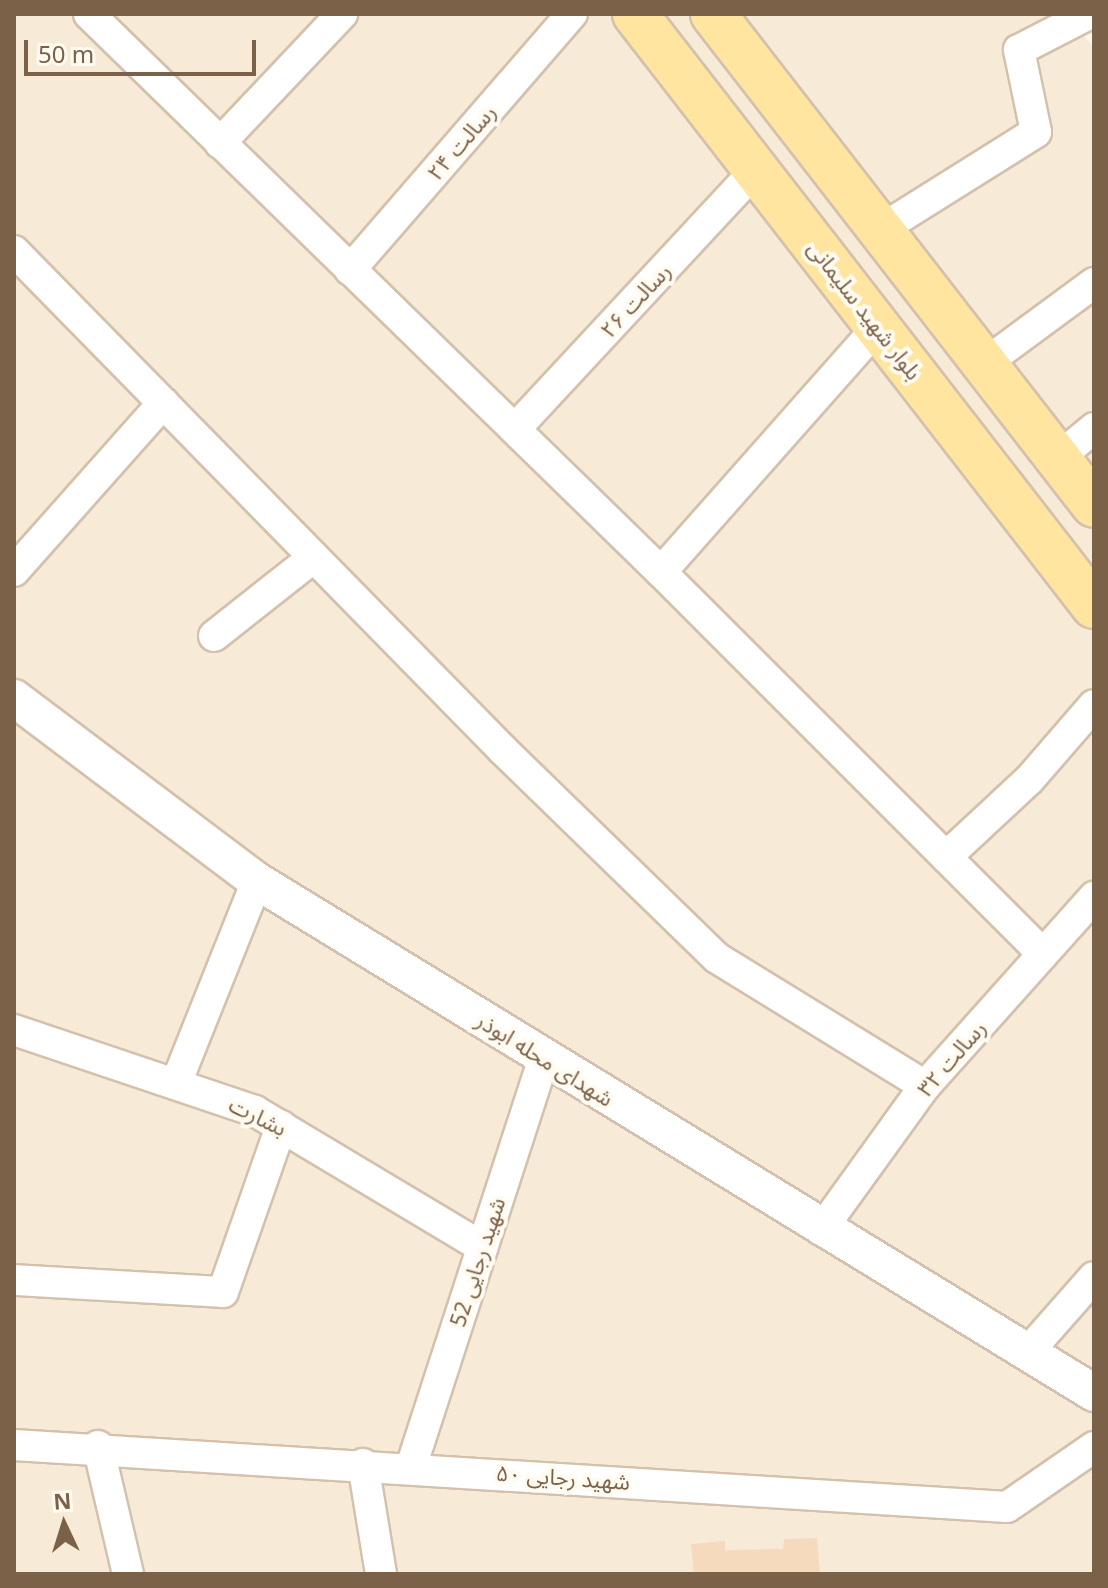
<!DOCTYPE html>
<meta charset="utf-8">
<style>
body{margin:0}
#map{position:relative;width:1108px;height:1588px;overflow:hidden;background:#fef8e9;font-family:"Noto Sans","Noto Sans Arabic",sans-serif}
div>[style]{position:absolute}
.residential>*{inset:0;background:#f7ebd7}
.building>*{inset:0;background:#f6dabe}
.roads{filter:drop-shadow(2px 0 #d3c1ad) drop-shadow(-2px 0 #d3c1ad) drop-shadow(0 2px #d3c1ad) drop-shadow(0 -2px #d3c1ad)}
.minor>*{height:30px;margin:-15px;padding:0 15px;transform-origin:15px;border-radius:15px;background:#fff}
.tertiary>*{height:36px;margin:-18px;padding:0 18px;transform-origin:18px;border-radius:18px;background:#fff}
.primary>*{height:44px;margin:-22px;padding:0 22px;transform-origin:22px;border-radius:22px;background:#ffe59f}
span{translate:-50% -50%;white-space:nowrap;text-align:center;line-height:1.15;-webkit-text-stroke:8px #fffbf1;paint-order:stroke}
.street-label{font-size:22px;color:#7c6149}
.frame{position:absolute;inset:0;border:16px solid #7c6149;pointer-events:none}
.north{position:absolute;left:24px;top:1484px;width:80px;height:80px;-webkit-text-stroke:6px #fffbf1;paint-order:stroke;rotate:356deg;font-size:22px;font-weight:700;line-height:32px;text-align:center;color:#7c6149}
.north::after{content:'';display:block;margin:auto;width:28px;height:36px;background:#7c6149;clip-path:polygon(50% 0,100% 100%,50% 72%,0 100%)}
.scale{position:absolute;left:24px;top:40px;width:232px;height:36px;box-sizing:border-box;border:4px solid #7c6149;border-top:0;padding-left:10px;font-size:24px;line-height:28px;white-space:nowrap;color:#7c6149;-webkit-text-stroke:6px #fffbf1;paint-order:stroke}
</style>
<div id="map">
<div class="residential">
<i style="clip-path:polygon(14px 14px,1066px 14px,1094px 48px,1094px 1574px,14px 1574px)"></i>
</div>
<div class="building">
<i style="clip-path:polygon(817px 1538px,820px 1574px,694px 1574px,691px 1544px,725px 1541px,725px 1550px,783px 1549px,784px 1539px)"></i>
</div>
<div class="roads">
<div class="minor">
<i style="left:89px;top:14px;width:799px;rotate:44.29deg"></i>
<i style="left:661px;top:572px;width:540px;rotate:45deg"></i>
<i style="left:220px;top:143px;width:178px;rotate:-46.6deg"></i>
<i style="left:880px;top:230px;width:184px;rotate:-32.1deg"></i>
<i style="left:1036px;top:132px;width:84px;rotate:-101.7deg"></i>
<i style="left:1019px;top:50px;width:79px;rotate:-27.2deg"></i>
<i style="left:14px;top:251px;width:699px;rotate:45.58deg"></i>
<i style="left:503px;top:750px;width:298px;rotate:44.2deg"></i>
<i style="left:717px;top:958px;width:244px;rotate:31.6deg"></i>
<i style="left:350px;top:270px;width:339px;rotate:-49.1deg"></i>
<i style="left:984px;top:364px;width:137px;rotate:-36.4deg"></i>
<i style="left:515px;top:429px;width:354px;rotate:-47.1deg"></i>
<i style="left:1058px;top:458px;width:47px;rotate:-39.8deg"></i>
<i style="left:14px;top:571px;width:225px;rotate:-48.4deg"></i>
<i style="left:661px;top:572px;width:327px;rotate:-48.5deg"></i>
<i style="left:214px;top:636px;width:127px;rotate:-38.3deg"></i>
<i style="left:946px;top:857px;width:113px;rotate:-42.9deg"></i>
<i style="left:1029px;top:780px;width:99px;rotate:-49.1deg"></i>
<i style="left:14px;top:1030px;width:254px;rotate:18.6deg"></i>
<i style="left:255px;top:1111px;width:265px;rotate:30.9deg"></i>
<i style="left:177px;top:1081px;width:215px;rotate:-68.2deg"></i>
<i style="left:821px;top:1230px;width:178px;rotate:-54.2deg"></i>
<i style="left:925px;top:1086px;width:254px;rotate:-48.2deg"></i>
<i style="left:14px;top:1280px;width:209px;rotate:3.3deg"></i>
<i style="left:223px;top:1292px;width:176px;rotate:-70.7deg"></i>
<i style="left:1027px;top:1353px;width:101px;rotate:-48.6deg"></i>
<i style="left:14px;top:1445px;width:995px;rotate:3.57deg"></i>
<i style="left:1007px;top:1507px;width:106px;rotate:-34.6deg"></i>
<i style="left:98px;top:1446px;width:131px;rotate:76.8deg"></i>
<i style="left:363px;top:1464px;width:111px;rotate:80.7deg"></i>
<i style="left:411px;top:1467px;width:430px;rotate:-72deg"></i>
</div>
<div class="tertiary">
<i style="left:14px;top:698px;width:304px;rotate:37deg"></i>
<i style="left:257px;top:881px;width:981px;rotate:31.45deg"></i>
</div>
<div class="primary">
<i style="left:635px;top:14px;width:749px;rotate:52.21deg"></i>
<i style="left:713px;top:14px;width:621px;rotate:52.19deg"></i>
</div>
</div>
<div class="street-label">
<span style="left:461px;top:142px;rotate:-49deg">رسالت ۲۴</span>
<span style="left:635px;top:300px;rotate:-47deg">رسالت ۲۶</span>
<span style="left:865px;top:310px;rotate:52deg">بلوار شهید سلیمانی</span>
<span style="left:951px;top:1058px;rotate:-49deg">رسالت ۳۲</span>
<span style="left:545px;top:1059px;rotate:32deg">شهدای محله ابوذر</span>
<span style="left:258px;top:1116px;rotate:26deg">بشارت</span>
<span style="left:477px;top:1262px;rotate:-72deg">شهید رجایی 52</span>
<span style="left:563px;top:1477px;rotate:4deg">شهید رجایی ۵۰</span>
</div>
<div class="frame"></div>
<div class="north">N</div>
<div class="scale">50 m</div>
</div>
